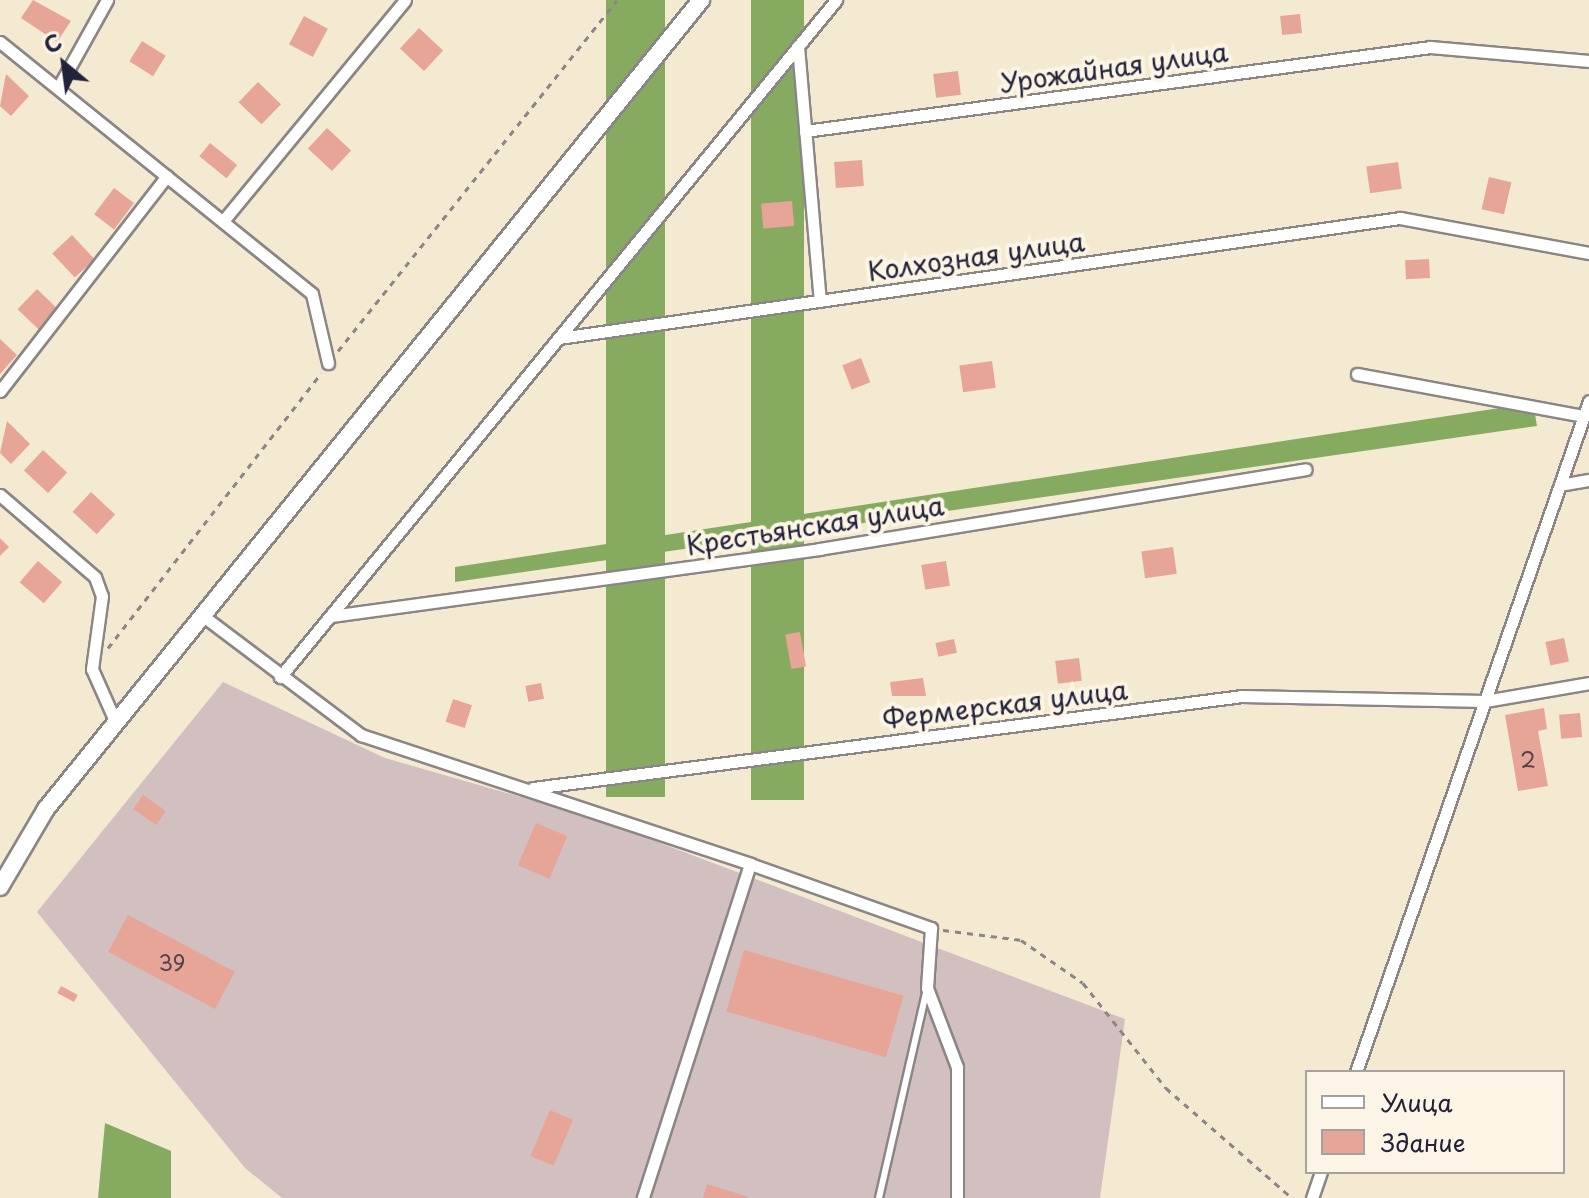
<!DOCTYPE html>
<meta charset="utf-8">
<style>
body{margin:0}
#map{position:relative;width:1589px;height:1198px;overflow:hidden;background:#f4ead1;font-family:"Playpen Sans",sans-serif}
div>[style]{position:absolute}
.industrial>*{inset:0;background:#d2bfc0}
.forest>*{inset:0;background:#86aa60;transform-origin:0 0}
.building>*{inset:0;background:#e6a596;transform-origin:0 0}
.path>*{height:3px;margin-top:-1.5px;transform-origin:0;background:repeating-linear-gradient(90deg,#8b8686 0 6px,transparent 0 12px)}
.roads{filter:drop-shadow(2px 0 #8b8686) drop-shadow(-2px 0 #8b8686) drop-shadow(0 2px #8b8686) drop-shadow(0 -2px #8b8686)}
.lane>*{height:6px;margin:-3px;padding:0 3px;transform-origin:3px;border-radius:3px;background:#fff}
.street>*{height:11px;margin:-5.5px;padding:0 5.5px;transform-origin:5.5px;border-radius:5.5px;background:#fff}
.secondary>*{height:16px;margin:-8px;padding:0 8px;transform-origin:8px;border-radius:8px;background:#fff}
span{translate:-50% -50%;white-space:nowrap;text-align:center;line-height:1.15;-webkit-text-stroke:8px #fcf5e5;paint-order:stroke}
.number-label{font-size:22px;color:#534352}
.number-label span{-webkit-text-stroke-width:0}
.street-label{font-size:26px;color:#22223b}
.legend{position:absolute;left:1305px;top:1070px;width:260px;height:104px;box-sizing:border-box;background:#fcf5e5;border:2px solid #a5a1a1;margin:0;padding:10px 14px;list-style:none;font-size:24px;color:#22223b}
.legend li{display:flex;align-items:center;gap:16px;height:40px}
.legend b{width:40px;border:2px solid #a5a1a1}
.north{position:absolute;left:24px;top:24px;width:80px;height:80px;-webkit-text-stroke:6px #fcf5e5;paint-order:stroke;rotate:331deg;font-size:22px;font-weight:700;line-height:32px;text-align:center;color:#22223b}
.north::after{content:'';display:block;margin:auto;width:28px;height:36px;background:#22223b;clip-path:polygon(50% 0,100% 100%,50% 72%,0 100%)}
</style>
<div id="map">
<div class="industrial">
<i style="clip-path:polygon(223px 682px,385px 758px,594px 818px,1125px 1019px,1100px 1198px,282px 1198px,245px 1168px,37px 912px)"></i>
</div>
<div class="forest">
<i style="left:606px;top:0;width:59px;height:797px"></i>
<i style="left:751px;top:0;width:53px;height:800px"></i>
<i style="clip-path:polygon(1533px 403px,1537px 426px,455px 582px,455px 567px)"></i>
<i style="clip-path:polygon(105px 1123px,171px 1151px,171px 1198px,98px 1198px)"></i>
</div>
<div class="building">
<i style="clip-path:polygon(33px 0,71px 21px,57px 42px,21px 18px)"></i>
<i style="left:1300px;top:14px;width:19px;height:20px;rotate:84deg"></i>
<i style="left:304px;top:16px;width:27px;height:32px;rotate:28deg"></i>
<i style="left:419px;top:28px;width:33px;height:28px;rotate:43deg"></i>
<i style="left:142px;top:41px;width:28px;height:24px;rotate:32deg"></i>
<i style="left:958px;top:71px;width:24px;height:25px;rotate:83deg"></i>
<i style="clip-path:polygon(6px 74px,29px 96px,11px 116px,0 106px)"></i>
<i style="left:258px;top:82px;width:32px;height:28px;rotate:44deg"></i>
<i style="left:327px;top:128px;width:33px;height:28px;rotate:43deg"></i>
<i style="left:210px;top:143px;width:35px;height:17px;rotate:39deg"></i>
<i style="left:862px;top:160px;width:26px;height:28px;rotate:86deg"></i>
<i style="left:1398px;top:162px;width:27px;height:32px;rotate:82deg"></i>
<i style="left:1489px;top:177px;width:23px;height:33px;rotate:13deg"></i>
<i style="left:114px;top:188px;width:25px;height:33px;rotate:37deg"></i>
<i style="left:792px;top:201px;width:25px;height:31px;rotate:85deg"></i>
<i style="left:72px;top:235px;width:33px;height:27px;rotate:47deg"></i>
<i style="left:1429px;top:259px;width:19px;height:24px;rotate:87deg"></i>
<i style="left:37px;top:289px;width:32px;height:28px;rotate:44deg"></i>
<i style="clip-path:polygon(0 339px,17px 355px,0 374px)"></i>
<i style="left:861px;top:358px;width:26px;height:20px;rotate:69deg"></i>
<i style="left:992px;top:361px;width:27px;height:33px;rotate:82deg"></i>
<i style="clip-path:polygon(7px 421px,30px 444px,11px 464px,0 453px)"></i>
<i style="left:43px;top:450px;width:33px;height:28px;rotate:43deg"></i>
<i style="left:91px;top:492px;width:33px;height:27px;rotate:43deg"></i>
<i style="clip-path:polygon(0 538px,9px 547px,0 556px)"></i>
<i style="left:1173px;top:547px;width:27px;height:32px;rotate:82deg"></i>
<i style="left:38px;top:561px;width:32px;height:28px;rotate:41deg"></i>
<i style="left:946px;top:561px;width:25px;height:25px;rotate:81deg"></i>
<i style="left:800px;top:632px;width:35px;height:15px;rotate:80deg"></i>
<i style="left:1564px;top:638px;width:24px;height:19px;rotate:78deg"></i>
<i style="left:954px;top:639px;width:14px;height:19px;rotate:78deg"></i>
<i style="left:1079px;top:658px;width:23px;height:24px;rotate:83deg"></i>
<i style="clip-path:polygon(923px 678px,926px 696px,892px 696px,890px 682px)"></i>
<i style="left:541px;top:683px;width:16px;height:16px;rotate:79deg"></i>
<i style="left:453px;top:699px;width:20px;height:24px;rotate:18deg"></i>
<i style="clip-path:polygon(1544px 708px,1547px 729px,1538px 731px,1548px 786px,1518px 791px,1505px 715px)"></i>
<i style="left:1580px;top:713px;width:24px;height:21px;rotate:85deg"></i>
<i style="left:143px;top:795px;width:28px;height:17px;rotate:35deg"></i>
<i style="left:536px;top:823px;width:34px;height:46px;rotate:23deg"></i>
<i style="left:128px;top:915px;width:121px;height:42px;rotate:28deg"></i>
<i style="left:744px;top:950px;width:166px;height:64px;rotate:16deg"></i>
<i style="left:61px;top:986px;width:19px;height:8px;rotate:28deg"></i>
<i style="left:550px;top:1110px;width:25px;height:50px;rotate:23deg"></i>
<i style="clip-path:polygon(707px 1184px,748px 1197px,748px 1198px,703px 1198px)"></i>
</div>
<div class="path">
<i style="left:338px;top:351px;width:448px;rotate:-51.5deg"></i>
<i style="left:108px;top:648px;width:348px;rotate:-52.2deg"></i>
<i style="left:943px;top:930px;width:79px;rotate:7.3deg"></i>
<i style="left:1021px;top:940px;width:75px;rotate:34.7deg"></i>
<i style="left:1083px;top:983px;width:134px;rotate:51.7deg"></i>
<i style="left:1166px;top:1088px;width:167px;rotate:41.1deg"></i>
</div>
<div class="roads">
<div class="lane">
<i style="left:879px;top:1198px;width:211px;rotate:-77.1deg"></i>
</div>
<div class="street">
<i style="left:0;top:42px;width:401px;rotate:38.9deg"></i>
<i style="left:312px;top:294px;width:71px;rotate:76.9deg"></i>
<i style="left:798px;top:46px;width:256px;rotate:85.1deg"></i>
<i style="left:58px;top:88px;width:101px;rotate:-60.9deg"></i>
<i style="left:805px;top:131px;width:631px;rotate:-7.65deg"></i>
<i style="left:1430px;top:47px;width:160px;rotate:5deg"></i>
<i style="left:223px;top:221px;width:286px;rotate:-50.5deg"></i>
<i style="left:559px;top:338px;width:850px;rotate:-8.12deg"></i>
<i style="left:1400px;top:218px;width:192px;rotate:10.5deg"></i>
<i style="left:1357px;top:374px;width:231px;rotate:10.5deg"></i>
<i style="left:0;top:391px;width:272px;rotate:-52.2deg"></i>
<i style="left:1560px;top:485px;width:29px;rotate:-10deg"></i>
<i style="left:0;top:495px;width:125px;rotate:40.8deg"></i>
<i style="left:95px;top:577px;width:20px;rotate:70deg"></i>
<i style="left:102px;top:596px;width:74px;rotate:97.8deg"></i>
<i style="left:92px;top:669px;width:59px;rotate:66deg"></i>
<i style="left:203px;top:616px;width:198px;rotate:37deg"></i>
<i style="left:361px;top:735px;width:410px;rotate:18.3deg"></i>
<i style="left:750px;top:864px;width:351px;rotate:107.8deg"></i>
<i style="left:331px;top:616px;width:493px;rotate:-7.8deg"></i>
<i style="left:819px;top:549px;width:493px;rotate:-9.3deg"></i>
<i style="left:280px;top:677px;width:876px;rotate:-50.6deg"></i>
<i style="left:533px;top:788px;width:715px;rotate:-7.39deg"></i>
<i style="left:1242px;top:696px;width:243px;rotate:1.2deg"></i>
<i style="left:1485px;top:701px;width:106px;rotate:-9.8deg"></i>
<i style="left:750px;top:864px;width:192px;rotate:19.5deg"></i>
<i style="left:931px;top:928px;width:60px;rotate:93.8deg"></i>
<i style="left:927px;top:988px;width:85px;rotate:69.2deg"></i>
<i style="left:957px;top:1067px;width:131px;rotate:90deg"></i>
<i style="left:1356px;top:1072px;width:710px;rotate:-70.85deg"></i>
<i style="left:1312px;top:1198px;width:28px;rotate:-71deg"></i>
</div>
<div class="secondary">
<i style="left:0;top:887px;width:91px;rotate:-59.5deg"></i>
<i style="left:46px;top:809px;width:1041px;rotate:-51deg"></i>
</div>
</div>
<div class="number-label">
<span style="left:1528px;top:759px">2</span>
<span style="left:172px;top:962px">39</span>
</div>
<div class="street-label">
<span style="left:1114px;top:67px;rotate:-8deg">Урожайная улица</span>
<span style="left:976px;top:256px;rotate:-8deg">Колхозная улица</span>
<span style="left:815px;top:525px;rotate:-9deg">Крестьянская улица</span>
<span style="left:1005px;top:704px;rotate:-7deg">Фермерская улица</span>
</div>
<ul class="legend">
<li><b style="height:10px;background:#fff"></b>Улица</li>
<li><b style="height:22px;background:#e6a596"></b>Здание</li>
</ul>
<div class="north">С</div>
</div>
